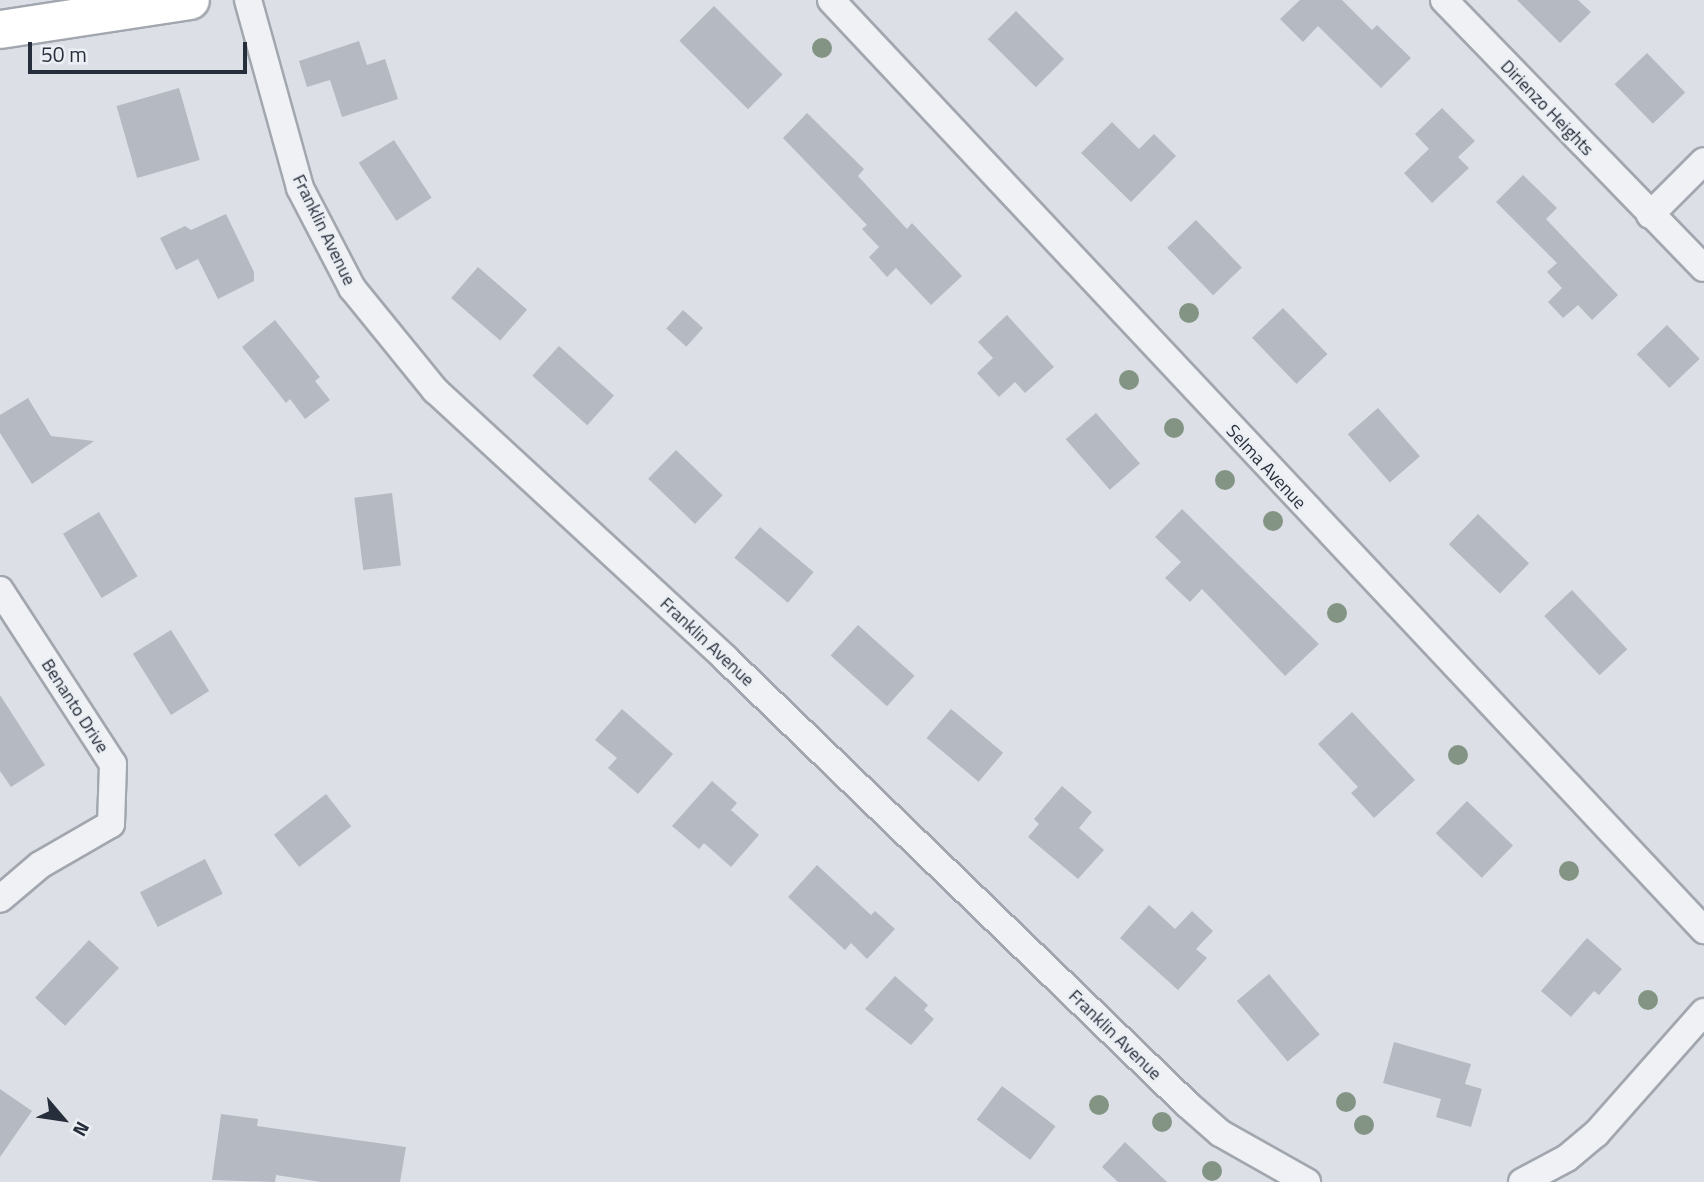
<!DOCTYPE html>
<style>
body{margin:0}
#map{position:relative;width:1704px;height:1182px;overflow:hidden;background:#dce0e6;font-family:"Titillium Web",sans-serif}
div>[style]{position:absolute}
.building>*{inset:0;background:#b4b9c2;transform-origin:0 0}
.roads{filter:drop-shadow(2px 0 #a2a7af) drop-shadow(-2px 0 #a2a7af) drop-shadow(0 2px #a2a7af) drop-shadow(0 -2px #a2a7af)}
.street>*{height:26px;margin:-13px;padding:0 13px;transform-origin:13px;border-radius:13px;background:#eff1f4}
.secondary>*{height:37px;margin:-18.5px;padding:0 18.5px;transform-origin:18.5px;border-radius:18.5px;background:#fff}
.trees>*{width:20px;height:20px;margin:-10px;border-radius:50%;background:#839485}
span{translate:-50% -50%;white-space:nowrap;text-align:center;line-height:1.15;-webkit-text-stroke:5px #ebeff4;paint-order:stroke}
.street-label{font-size:18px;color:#272e3b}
.north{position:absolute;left:28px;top:1084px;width:70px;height:70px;-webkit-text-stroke:5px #ebeff4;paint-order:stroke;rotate:119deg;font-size:19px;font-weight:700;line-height:28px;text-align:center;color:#272e3b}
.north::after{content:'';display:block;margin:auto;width:24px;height:32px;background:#272e3b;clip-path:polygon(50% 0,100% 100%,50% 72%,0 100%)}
.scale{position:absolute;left:28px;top:42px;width:219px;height:32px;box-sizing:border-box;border:4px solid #272e3b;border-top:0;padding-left:9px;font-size:21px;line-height:24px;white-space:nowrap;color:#272e3b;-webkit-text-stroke:5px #ebeff4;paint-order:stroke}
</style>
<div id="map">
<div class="building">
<i style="clip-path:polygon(1300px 0,1342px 0,1372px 30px,1377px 25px,1411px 58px,1381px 88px,1318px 26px,1303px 42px,1280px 19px)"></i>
<i style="clip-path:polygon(1517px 0,1578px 0,1591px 12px,1560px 43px)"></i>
<i style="left:714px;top:6px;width:97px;height:49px;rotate:45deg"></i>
<i style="left:1016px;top:11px;width:68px;height:40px;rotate:45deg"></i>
<i style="clip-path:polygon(359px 41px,367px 65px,385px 59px,398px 99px,342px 117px,330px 80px,307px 87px,299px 61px)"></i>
<i style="left:1647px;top:53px;width:55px;height:45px;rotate:46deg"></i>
<i style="left:179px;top:88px;width:75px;height:65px;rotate:74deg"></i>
<i style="clip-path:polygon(1442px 108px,1475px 141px,1458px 157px,1469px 168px,1432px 203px,1404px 173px,1429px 149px,1415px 134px)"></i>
<i style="clip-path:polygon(807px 113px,864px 169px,858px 176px,907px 229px,912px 223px,962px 276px,931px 305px,896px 268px,887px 277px,869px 257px,879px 247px,862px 229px,867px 225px,783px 138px)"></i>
<i style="clip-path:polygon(1112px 122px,1139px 149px,1154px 134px,1176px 156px,1131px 202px,1081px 153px)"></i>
<i style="left:394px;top:140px;width:69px;height:42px;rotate:57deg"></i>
<i style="clip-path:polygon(1523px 175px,1557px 208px,1546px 219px,1618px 295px,1592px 320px,1578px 305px,1563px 318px,1548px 302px,1562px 288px,1547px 272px,1557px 263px,1496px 202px)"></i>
<i style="clip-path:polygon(226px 214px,254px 272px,254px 281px,218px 299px,198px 259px,176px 270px,160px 238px,185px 226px,191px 230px)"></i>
<i style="left:1196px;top:220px;width:66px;height:40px;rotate:46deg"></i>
<i style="left:478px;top:267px;width:65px;height:41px;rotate:41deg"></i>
<i style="left:1283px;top:308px;width:64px;height:43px;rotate:46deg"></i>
<i style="left:683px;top:310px;width:27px;height:25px;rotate:42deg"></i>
<i style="clip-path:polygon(1007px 315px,1054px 367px,1025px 393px,1015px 382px,999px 397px,977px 373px,993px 358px,978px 342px)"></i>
<i style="clip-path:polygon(275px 320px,320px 377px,315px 381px,330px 400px,305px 419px,290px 399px,286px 403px,242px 347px)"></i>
<i style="left:1667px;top:325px;width:47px;height:42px;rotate:46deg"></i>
<i style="left:559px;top:346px;width:74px;height:40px;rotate:42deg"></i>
<i style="clip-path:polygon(28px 398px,51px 436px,94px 441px,32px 484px,0 433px,0 415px)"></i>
<i style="left:1378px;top:408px;width:64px;height:40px;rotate:49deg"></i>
<i style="left:1096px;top:413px;width:67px;height:40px;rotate:49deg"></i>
<i style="left:676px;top:450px;width:65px;height:40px;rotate:44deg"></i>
<i style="left:392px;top:493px;width:73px;height:38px;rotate:83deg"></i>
<i style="clip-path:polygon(1182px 509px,1319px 644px,1285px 676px,1202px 589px,1190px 602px,1165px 578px,1181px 562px,1155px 537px)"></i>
<i style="left:99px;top:512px;width:75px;height:42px;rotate:59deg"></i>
<i style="left:1478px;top:514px;width:71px;height:42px;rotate:44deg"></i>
<i style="left:760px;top:527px;width:70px;height:40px;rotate:40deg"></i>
<i style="left:1572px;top:590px;width:81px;height:38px;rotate:47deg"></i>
<i style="left:858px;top:625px;width:76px;height:41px;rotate:42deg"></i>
<i style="left:171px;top:630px;width:72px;height:45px;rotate:58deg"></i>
<i style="clip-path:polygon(0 695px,45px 765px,11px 787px,0 771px)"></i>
<i style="clip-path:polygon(622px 709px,673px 754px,638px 794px,608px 768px,617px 758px,595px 740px)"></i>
<i style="left:951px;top:709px;width:68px;height:38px;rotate:40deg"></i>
<i style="clip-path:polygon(1352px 712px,1415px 780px,1374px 818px,1351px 793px,1358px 787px,1318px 744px)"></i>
<i style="clip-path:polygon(712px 781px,737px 803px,731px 810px,759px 835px,731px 867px,704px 843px,699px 849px,672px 826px)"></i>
<i style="clip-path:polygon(1062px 786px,1092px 812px,1079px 828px,1104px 850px,1078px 879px,1028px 837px,1039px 824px,1034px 819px)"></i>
<i style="left:326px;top:794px;width:41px;height:66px;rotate:52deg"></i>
<i style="left:1467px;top:801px;width:64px;height:45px;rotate:44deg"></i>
<i style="left:205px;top:859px;width:39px;height:73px;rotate:63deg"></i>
<i style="clip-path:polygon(817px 865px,871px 915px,875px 911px,895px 929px,867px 959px,851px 943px,845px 950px,788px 897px)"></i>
<i style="clip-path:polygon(1149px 905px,1175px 929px,1192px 911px,1213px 931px,1196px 949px,1207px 958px,1178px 990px,1120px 938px)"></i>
<i style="clip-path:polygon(1587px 938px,1622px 969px,1599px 995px,1594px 991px,1571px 1017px,1541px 991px)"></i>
<i style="left:89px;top:940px;width:41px;height:79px;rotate:43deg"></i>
<i style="left:1269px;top:974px;width:79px;height:42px;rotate:50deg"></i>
<i style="clip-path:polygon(895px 976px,928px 1005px,924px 1010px,934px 1019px,911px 1045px,865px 1009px)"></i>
<i style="clip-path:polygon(1394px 1042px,1471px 1064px,1465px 1084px,1482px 1089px,1471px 1127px,1436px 1117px,1441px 1099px,1383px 1083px)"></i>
<i style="left:1002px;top:1086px;width:67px;height:42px;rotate:37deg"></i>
<i style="clip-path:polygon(0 1089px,32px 1111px,0 1157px)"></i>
<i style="clip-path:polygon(221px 1114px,258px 1119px,257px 1126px,406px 1147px,400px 1182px,321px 1182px,276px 1175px,275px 1182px,212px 1180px)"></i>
<i style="clip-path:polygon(1125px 1142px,1167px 1182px,1118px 1182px,1102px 1167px)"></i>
</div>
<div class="roads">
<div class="street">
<i style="left:248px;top:0;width:195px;rotate:74.5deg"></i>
<i style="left:300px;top:188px;width:113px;rotate:62.5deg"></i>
<i style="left:352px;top:288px;width:132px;rotate:50.9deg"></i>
<i style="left:435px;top:390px;width:395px;rotate:42.7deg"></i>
<i style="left:725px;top:658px;width:642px;rotate:43.99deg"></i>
<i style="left:1187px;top:1104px;width:44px;rotate:41.3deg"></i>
<i style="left:1220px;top:1133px;width:100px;rotate:29.4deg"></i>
<i style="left:831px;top:0;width:1276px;rotate:46.81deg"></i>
<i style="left:1444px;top:0;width:373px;rotate:45.9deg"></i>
<i style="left:1650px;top:215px;width:76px;rotate:-45deg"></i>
<i style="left:0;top:590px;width:207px;rotate:57deg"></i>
<i style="left:113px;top:764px;width:60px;rotate:91.9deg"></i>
<i style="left:111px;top:824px;width:82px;rotate:150deg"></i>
<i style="left:40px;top:865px;width:52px;rotate:139.6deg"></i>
<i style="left:1522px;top:1182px;width:51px;rotate:-28.1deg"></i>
<i style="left:1567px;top:1158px;width:38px;rotate:-40deg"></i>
<i style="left:1596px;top:1134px;width:163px;rotate:-48.5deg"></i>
</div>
<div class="secondary">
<i style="left:0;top:29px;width:192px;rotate:-8.7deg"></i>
</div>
</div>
<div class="trees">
<i style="left:822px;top:48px"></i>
<i style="left:1189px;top:313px"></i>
<i style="left:1129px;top:380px"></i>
<i style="left:1174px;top:428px"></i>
<i style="left:1225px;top:480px"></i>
<i style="left:1273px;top:521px"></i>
<i style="left:1337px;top:613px"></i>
<i style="left:1458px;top:755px"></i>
<i style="left:1569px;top:871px"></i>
<i style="left:1648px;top:1000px"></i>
<i style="left:1346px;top:1102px"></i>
<i style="left:1099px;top:1105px"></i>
<i style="left:1162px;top:1122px"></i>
<i style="left:1364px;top:1125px"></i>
<i style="left:1212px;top:1171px"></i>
</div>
<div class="street-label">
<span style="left:1547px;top:108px;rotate:46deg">Dirienzo Heights</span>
<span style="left:324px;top:230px;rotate:64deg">Franklin Avenue</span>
<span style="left:1266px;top:467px;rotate:47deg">Selma Avenue</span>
<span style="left:707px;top:642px;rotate:43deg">Franklin Avenue</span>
<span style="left:75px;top:706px;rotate:57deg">Benanto Drive</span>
<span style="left:1115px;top:1035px;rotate:44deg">Franklin Avenue</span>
</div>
<div class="north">N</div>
<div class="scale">50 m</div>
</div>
